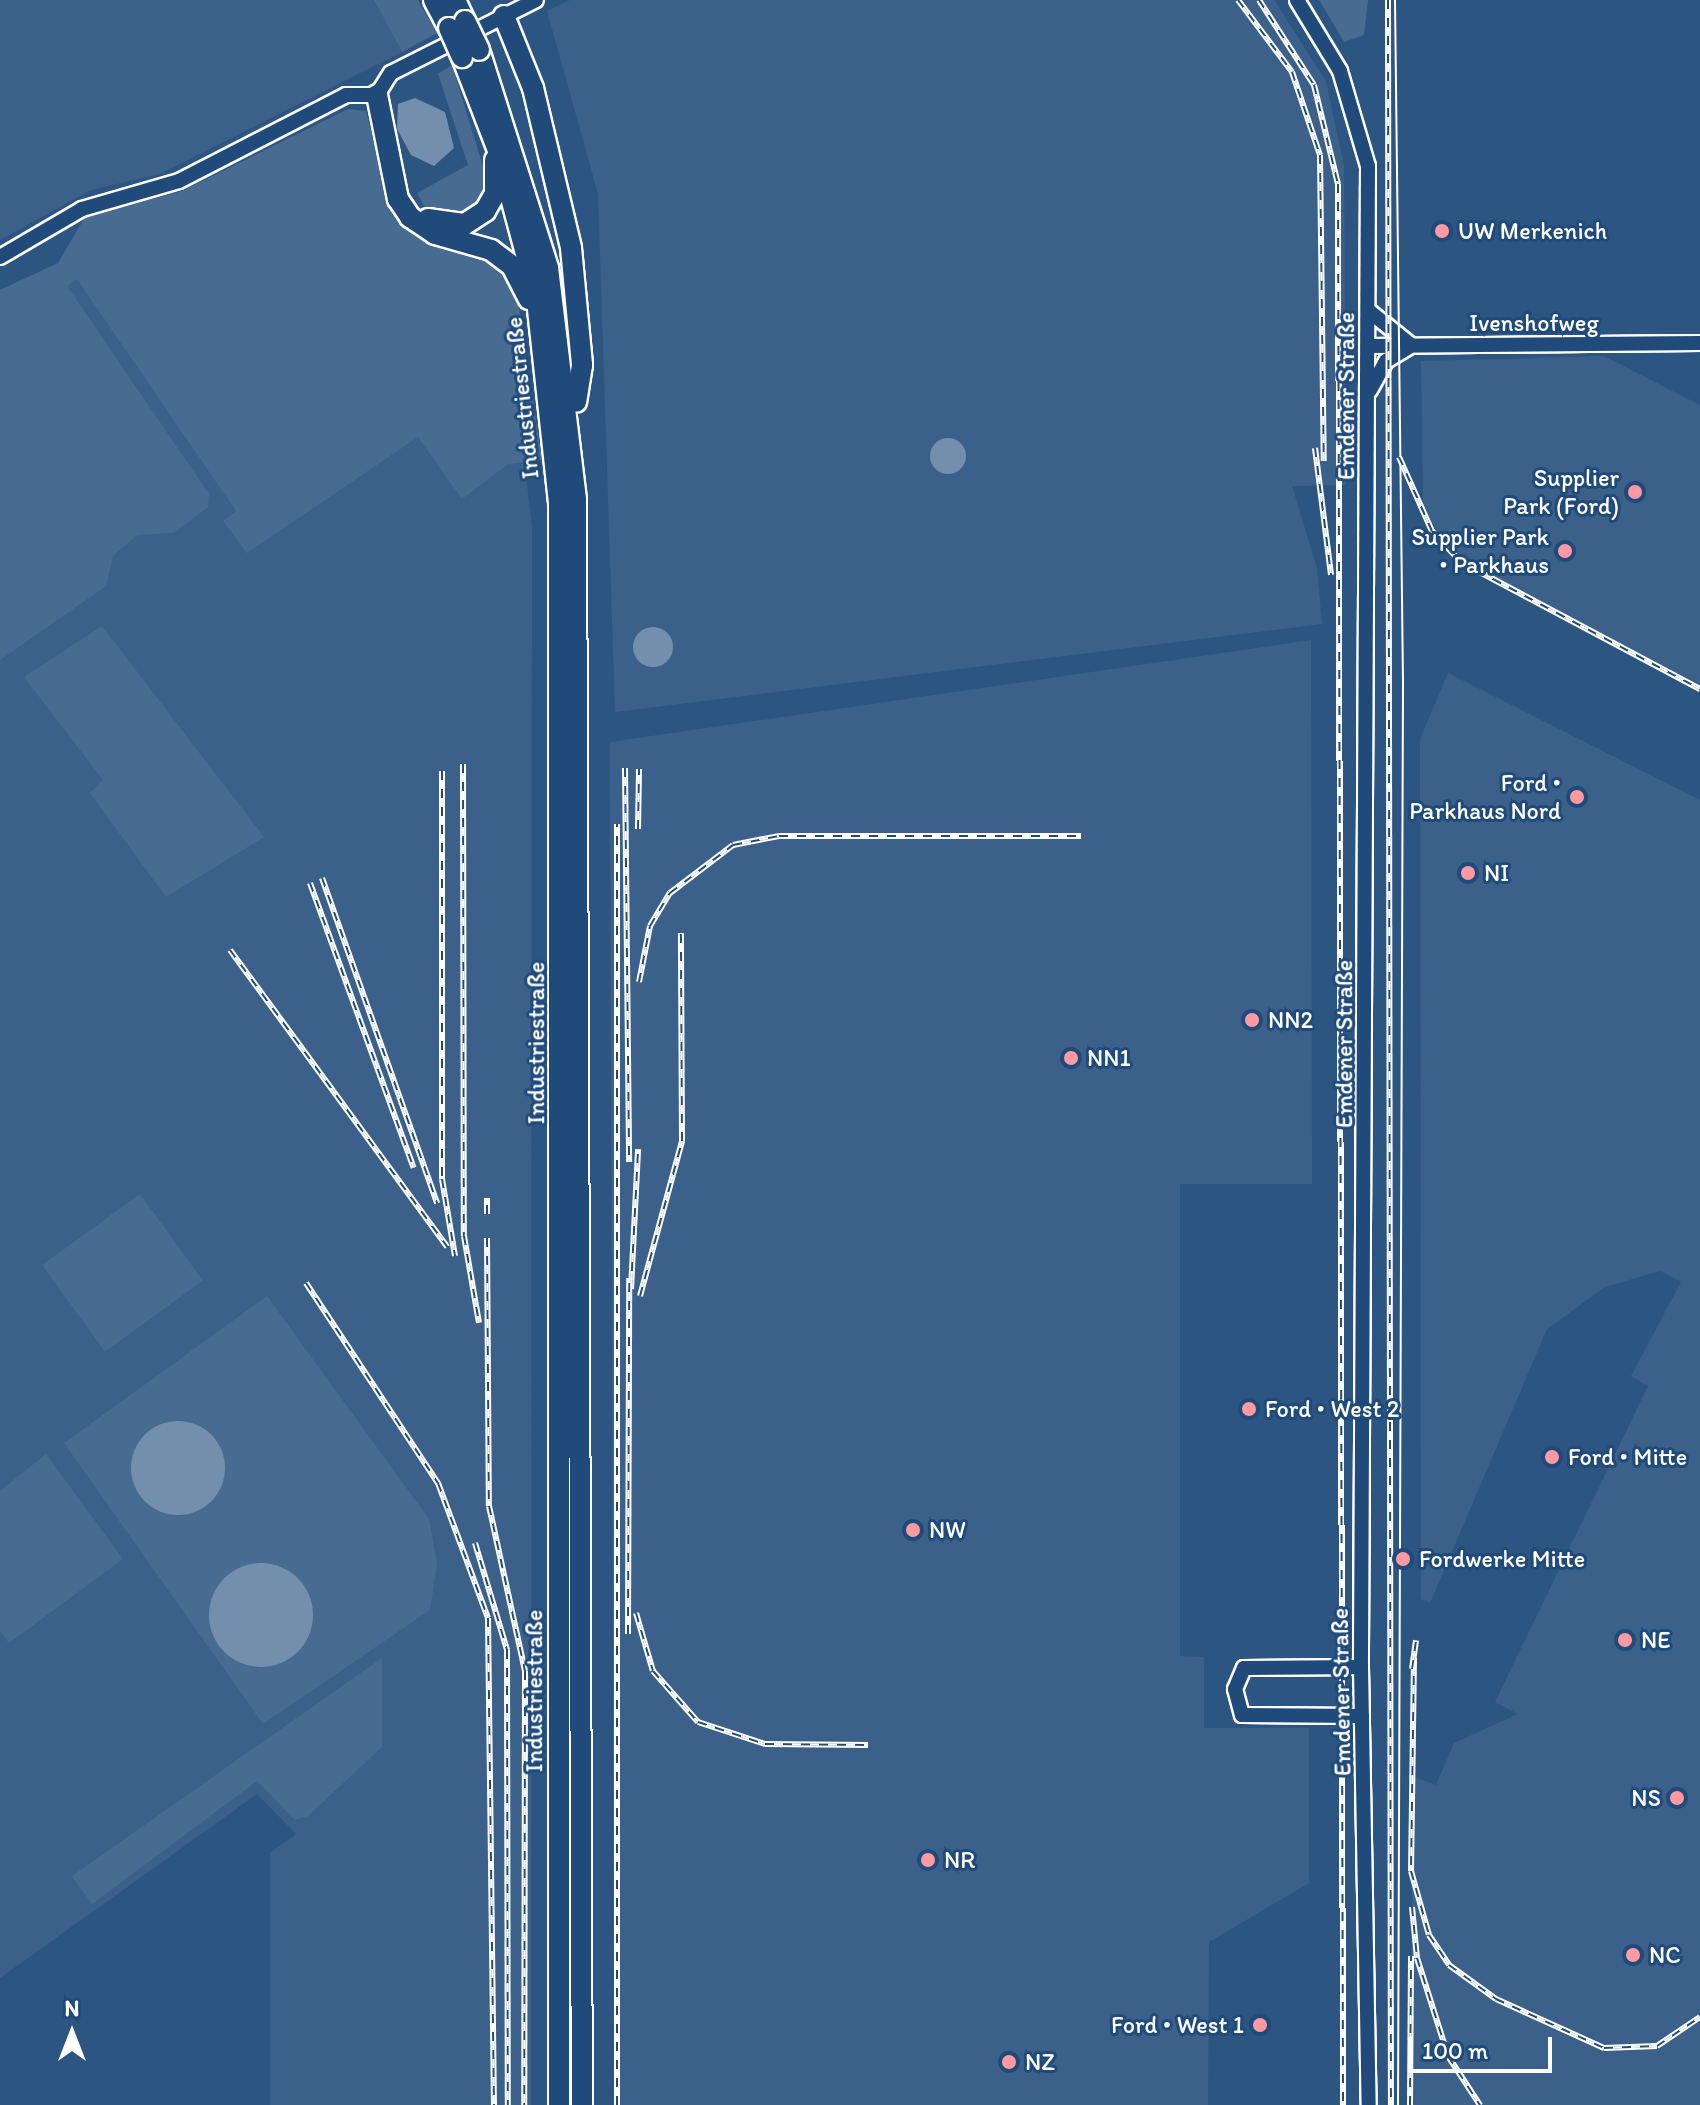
<!DOCTYPE html>
<meta charset="utf-8">
<style>
body{margin:0}
#map{position:relative;width:1700px;height:2105px;overflow:hidden;background:#2c5582;font-family:Itim,sans-serif}
div>[style]{position:absolute}
.built>*{inset:0;background:#3b618b}
.green>*{inset:0;background:#486b92;transform-origin:0 0}
.water>*{inset:0;background:#748fad}
.round{border-radius:50%}
.roads{filter:drop-shadow(2px 0 #fff) drop-shadow(-2px 0 #fff) drop-shadow(0 2px #fff) drop-shadow(0 -2px #fff)}
.minor>*{height:14px;margin:-7px;padding:0 7px;transform-origin:7px;border-radius:7px;background:#1f4a7a}
.highway>*{height:20px;margin:-10px;padding:0 10px;transform-origin:10px;border-radius:10px;background:#1f4a7a}
.tram>*{height:2px;margin:-1px;padding:0 1px;transform-origin:1px;border-radius:1px;background:#fff}
.rail>*{height:6px;margin-top:-3px;transform-origin:0;background:repeating-linear-gradient(90deg,#1f4a7a 0 9px,#fff 0 18px);box-sizing:border-box;border-block:2px solid #fff}
.bridges{filter:drop-shadow(2px 0 #fff) drop-shadow(-2px 0 #fff) drop-shadow(0 2px #fff) drop-shadow(0 -2px #fff)}
.highway-bridge>*{height:20px;margin:-10px;padding:0 10px;transform-origin:10px;border-radius:10px;background:#1f4a7a}
.dots>*{width:22px;height:22px;translate:-50% -50%;box-sizing:border-box;border:4px solid #1f4a7a;border-radius:50%}
span{translate:-50% -50%;white-space:nowrap;text-align:center;line-height:1.15;-webkit-text-stroke:6px #1f4a7a;paint-order:stroke}
.poi-label{font-size:24px;color:#fff}
.left{translate:0 -50%;text-align:left}
.right{translate:-100% -50%;text-align:right}
.street-label{font-size:24px;color:#fff}
.north{position:absolute;left:32px;top:1993px;width:80px;height:80px;-webkit-text-stroke:6px #1f4a7a;paint-order:stroke;rotate:0deg;font-size:22px;font-weight:700;line-height:32px;text-align:center;color:#fff}
.north::after{content:'';display:block;margin:auto;width:28px;height:36px;background:#fff;clip-path:polygon(50% 0,100% 100%,50% 72%,0 100%)}
.scale{position:absolute;left:1408px;top:2037px;width:144px;height:36px;box-sizing:border-box;border:4px solid #fff;border-top:0;padding-left:10px;font-size:24px;line-height:28px;white-space:nowrap;color:#fff;-webkit-text-stroke:6px #1f4a7a;paint-order:stroke}
</style>
<div id="map">
<div class="built">
<i style="clip-path:polygon(0 0,374px 0,402px 52px,160px 174px,91px 190px,0 240px)"></i>
<i style="clip-path:polygon(570px 0,1274px 0,1326px 81px,1344px 166px,1346px 485px,1292px 486px,1317px 568px,1322px 624px,615px 712px,598px 194px,547px 11px)"></i>
<i style="clip-path:polygon(236px 189px,495px 306px,526px 475px,532px 527px,531px 2105px,270px 2105px,270px 1853px,296px 1834px,257px 1794px,0 1978px,0 290px)"></i>
<i style="clip-path:polygon(1604px 356px,1700px 405px,1700px 688px,1480px 574px,1438px 534px,1423px 503px,1421px 361px)"></i>
<i style="clip-path:polygon(1311px 640px,1312px 1184px,1180px 1184px,1180px 1656px,1204px 1657px,1204px 1728px,1309px 1728px,1309px 1883px,1209px 1942px,1208px 2105px,614px 2105px,610px 742px)"></i>
<i style="clip-path:polygon(1448px 673px,1700px 800px,1700px 2105px,1410px 2105px,1413px 1777px,1436px 1785px,1454px 1743px,1518px 1714px,1495px 1702px,1648px 1386px,1631px 1376px,1681px 1282px,1660px 1271px,1605px 1287px,1547px 1329px,1430px 1603px,1421px 1599px,1420px 739px)"></i>
</div>
<div class="green">
<i style="clip-path:polygon(374px 0,418px 0,437px 33px,402px 52px)"></i>
<i style="clip-path:polygon(1319px 0,1368px 0,1364px 35px,1344px 42px)"></i>
<i style="clip-path:polygon(452px 65px,489px 186px,475px 209px,449px 217px,427px 211px,417px 193px,468px 165px,438px 74px)"></i>
<i style="clip-path:polygon(348px 109px,366px 111px,387px 196px,412px 232px,496px 264px,516px 288px,542px 460px,508px 464px,462px 499px,418px 437px,247px 553px,223px 521px,236px 511px,77px 279px,67px 286px,209px 494px,208px 507px,174px 533px,137px 535px,113px 556px,106px 586px,0 660px,0 290px,58px 263px,85px 217px,182px 191px)"></i>
<i style="clip-path:polygon(102px 626px,264px 837px,166px 897px,90px 793px,103px 780px,24px 677px)"></i>
<i style="left:140px;top:1194px;width:107px;height:121px;rotate:54deg"></i>
<i style="clip-path:polygon(267px 1296px,429px 1519px,437px 1563px,430px 1610px,263px 1724px,64px 1443px)"></i>
<i style="clip-path:polygon(46px 1454px,123px 1559px,9px 1643px,0 1631px,0 1491px)"></i>
<i style="clip-path:polygon(382px 1658px,382px 1747px,308px 1816px,295px 1820px,257px 1781px,92px 1904px,72px 1876px)"></i>
</div>
<div class="water">
<i style="clip-path:polygon(415px 98px,445px 112px,454px 148px,434px 166px,411px 155px,397px 129px,398px 104px)"></i>
<i class="round" style="left:930px;top:438px;width:36px;height:36px"></i>
<i class="round" style="left:633px;top:627px;width:40px;height:40px"></i>
<i class="round" style="left:131px;top:1421px;width:94px;height:94px"></i>
<i class="round" style="left:209px;top:1563px;width:104px;height:104px"></i>
</div>
<div class="roads">
<div class="minor">
<i style="left:1297px;top:0;width:83px;rotate:58.8deg"></i>
<i style="left:1340px;top:71px;width:99px;rotate:73.6deg"></i>
<i style="left:1368px;top:166px;width:1501px;rotate:90.27deg"></i>
<i style="left:1361px;top:1667px;width:438px;rotate:89deg"></i>
<i style="left:0;top:257px;width:95px;rotate:-30.3deg"></i>
<i style="left:82px;top:209px;width:101px;rotate:-16.1deg"></i>
<i style="left:179px;top:181px;width:188px;rotate:-27.2deg"></i>
<i style="left:346px;top:95px;width:31px"></i>
<i style="left:377px;top:95px;width:26px;rotate:-58deg"></i>
<i style="left:391px;top:73px;width:162px;rotate:-26.7deg"></i>
<i style="left:1369px;top:311px;width:55px;rotate:39.1deg"></i>
<i style="left:1369px;top:346px;width:331px;rotate:-0.5deg"></i>
<i style="left:1370px;top:390px;width:33px;rotate:-61deg"></i>
<i style="left:1386px;top:361px;width:26px;rotate:-31deg"></i>
<i style="left:1361px;top:1667px;width:117px;rotate:179.5deg"></i>
<i style="left:1244px;top:1668px;width:23px;rotate:113deg"></i>
<i style="left:1235px;top:1689px;width:27px;rotate:75deg"></i>
<i style="left:1242px;top:1715px;width:120px;rotate:0.5deg"></i>
</div>
<div class="highway">
<i style="left:434px;top:0;width:32px;rotate:62deg"></i>
<i style="left:455px;top:0;width:23px;rotate:65deg"></i>
<i style="left:504px;top:16px;width:78px;rotate:68.1deg"></i>
<i style="left:533px;top:88px;width:164px;rotate:76.6deg"></i>
<i style="left:571px;top:248px;width:118px;rotate:84.6deg"></i>
<i style="left:582px;top:365px;width:37px;rotate:99deg"></i>
<i style="left:479px;top:50px;width:229px;rotate:72.4deg"></i>
<i style="left:548px;top:268px;width:234px;rotate:83.1deg"></i>
<i style="left:576px;top:500px;width:1605px;rotate:89.79deg"></i>
<i style="left:462px;top:57px;width:103px;rotate:68.9deg"></i>
<i style="left:499px;top:153px;width:143px;rotate:75deg"></i>
<i style="left:536px;top:291px;width:212px;rotate:83.8deg"></i>
<i style="left:559px;top:502px;width:1603px;rotate:90deg"></i>
<i style="left:377px;top:95px;width:106px;rotate:78.6deg"></i>
<i style="left:398px;top:199px;width:22px;rotate:56deg"></i>
<i style="left:410px;top:217px;width:30px;rotate:34deg"></i>
<i style="left:435px;top:234px;width:58px;rotate:15.9deg"></i>
<i style="left:491px;top:250px;width:26px;rotate:37deg"></i>
<i style="left:512px;top:266px;width:37px;rotate:63deg"></i>
<i style="left:428px;top:219px;width:37px;rotate:8deg"></i>
<i style="left:465px;top:224px;width:24px;rotate:-33deg"></i>
<i style="left:485px;top:211px;width:20px;rotate:-60deg"></i>
<i style="left:495px;top:194px;width:34px;rotate:-90deg"></i>
</div>
</div>
<div class="tram">
<i style="left:1395px;top:0;width:681px;rotate:89.33deg"></i>
<i style="left:1403px;top:681px;width:1424px;rotate:90.2deg"></i>
</div>
<div class="rail">
<i style="left:1238px;top:0;width:90px;rotate:53.1deg"></i>
<i style="left:1292px;top:72px;width:88px;rotate:71.4deg"></i>
<i style="left:1320px;top:155px;width:306px;rotate:89.3deg"></i>
<i style="left:1259px;top:0;width:101px;rotate:57.1deg"></i>
<i style="left:1314px;top:85px;width:102px;rotate:76.4deg"></i>
<i style="left:1338px;top:184px;width:1921px;rotate:89.85deg"></i>
<i style="left:1388px;top:0;width:2105px;rotate:89.92deg"></i>
<i style="left:1315px;top:448px;width:128px;rotate:82.8deg"></i>
<i style="left:1399px;top:457px;width:81px;rotate:66deg"></i>
<i style="left:1432px;top:531px;width:42px;rotate:46.9deg"></i>
<i style="left:1461px;top:562px;width:271px;rotate:28deg"></i>
<i style="left:463px;top:764px;width:472px;rotate:89.9deg"></i>
<i style="left:464px;top:1236px;width:88px;rotate:80.2deg"></i>
<i style="left:625px;top:768px;width:394px;rotate:89.4deg"></i>
<i style="left:442px;top:771px;width:408px;rotate:90deg"></i>
<i style="left:442px;top:1179px;width:78px;rotate:80.4deg"></i>
<i style="left:638px;top:829px;width:60px;rotate:-89deg"></i>
<i style="left:322px;top:878px;width:345px;rotate:70.5deg"></i>
<i style="left:310px;top:883px;width:303px;rotate:70deg"></i>
<i style="left:230px;top:950px;width:368px;rotate:53.8deg"></i>
<i style="left:639px;top:982px;width:57px;rotate:-78.9deg"></i>
<i style="left:650px;top:926px;width:39px;rotate:-59deg"></i>
<i style="left:670px;top:893px;width:79px;rotate:-37.3deg"></i>
<i style="left:733px;top:845px;width:47px;rotate:-11.1deg"></i>
<i style="left:779px;top:836px;width:302px"></i>
<i style="left:487px;top:1214px;width:16px;rotate:-90deg"></i>
<i style="left:487px;top:1238px;width:268px;rotate:89.6deg"></i>
<i style="left:489px;top:1506px;width:169px;rotate:77.7deg"></i>
<i style="left:525px;top:1671px;width:434px;rotate:90.1deg"></i>
<i style="left:306px;top:1283px;width:240px;rotate:56.6deg"></i>
<i style="left:438px;top:1483px;width:144px;rotate:69.7deg"></i>
<i style="left:488px;top:1618px;width:487px;rotate:89.3deg"></i>
<i style="left:631px;top:1289px;width:140px;rotate:-87.1deg"></i>
<i style="left:640px;top:1296px;width:161px;rotate:-74.8deg"></i>
<i style="left:682px;top:1141px;width:208px;rotate:-90.3deg"></i>
<i style="left:475px;top:1543px;width:112px;rotate:73.3deg"></i>
<i style="left:507px;top:1650px;width:455px;rotate:89.9deg"></i>
<i style="left:636px;top:1613px;width:60px;rotate:73.7deg"></i>
<i style="left:653px;top:1671px;width:68px;rotate:48.6deg"></i>
<i style="left:698px;top:1722px;width:71px;rotate:18.2deg"></i>
<i style="left:765px;top:1744px;width:103px;rotate:0.6deg"></i>
<i style="left:628px;top:1634px;width:356px;rotate:-89.8deg"></i>
<i style="left:1414px;top:1658px;width:213px;rotate:90.8deg"></i>
<i style="left:1411px;top:1871px;width:66px;rotate:74.3deg"></i>
<i style="left:1429px;top:1935px;width:36px;rotate:56deg"></i>
<i style="left:1449px;top:1965px;width:58px;rotate:35.9deg"></i>
<i style="left:1496px;top:1999px;width:119px;rotate:24.4deg"></i>
<i style="left:1604px;top:2048px;width:53px;rotate:-2.2deg"></i>
<i style="left:1657px;top:2046px;width:52px;rotate:-34deg"></i>
<i style="left:1412px;top:1669px;width:29px;rotate:-82deg"></i>
<i style="left:1412px;top:1907px;width:51px;rotate:84.4deg"></i>
<i style="left:1417px;top:1958px;width:103px;rotate:72.4deg"></i>
<i style="left:1448px;top:2056px;width:59px;rotate:56.9deg"></i>
<i style="left:617px;top:2105px;width:1281px;rotate:-90deg"></i>
<i style="left:1410px;top:2105px;width:149px;rotate:-89.6deg"></i>
</div>
<div class="bridges">
<div class="highway-bridge">
<i style="left:465px;top:21px;width:32px;rotate:64deg"></i>
<i style="left:449px;top:28px;width:32px;rotate:66deg"></i>
</div>
</div>
<div class="dots">
<i style="left:1442px;top:231px;background:#ff9aa2"></i>
<i style="left:1635px;top:492px;background:#ff9aa2"></i>
<i style="left:1565px;top:551px;background:#ff9aa2"></i>
<i style="left:1577px;top:797px;background:#ff9aa2"></i>
<i style="left:1468px;top:873px;background:#ff9aa2"></i>
<i style="left:1252px;top:1020px;background:#ff9aa2"></i>
<i style="left:1071px;top:1058px;background:#ff9aa2"></i>
<i style="left:1249px;top:1409px;background:#ff9aa2"></i>
<i style="left:1552px;top:1457px;background:#ff9aa2"></i>
<i style="left:913px;top:1530px;background:#ff9aa2"></i>
<i style="left:1403px;top:1559px;background:#ff9aa2"></i>
<i style="left:1625px;top:1640px;background:#ff9aa2"></i>
<i style="left:1677px;top:1798px;background:#ff9aa2"></i>
<i style="left:928px;top:1860px;background:#ff9aa2"></i>
<i style="left:1633px;top:1955px;background:#ff9aa2"></i>
<i style="left:1260px;top:2025px;background:#ff9aa2"></i>
<i style="left:1009px;top:2062px;background:#ff9aa2"></i>
</div>
<div class="poi-label">
<span class="left" style="left:1458px;top:231px">UW Merkenich</span>
<span class="right" style="left:1619px;top:492px">Supplier<br>Park (Ford)</span>
<span class="right" style="left:1549px;top:551px">Supplier Park<br>• Parkhaus</span>
<span class="right" style="left:1561px;top:797px">Ford •<br>Parkhaus Nord</span>
<span class="left" style="left:1484px;top:873px">NI</span>
<span class="left" style="left:1268px;top:1020px">NN2</span>
<span class="left" style="left:1087px;top:1058px">NN1</span>
<span class="left" style="left:1265px;top:1409px">Ford • West 2</span>
<span class="left" style="left:1568px;top:1457px">Ford • Mitte</span>
<span class="left" style="left:929px;top:1530px">NW</span>
<span class="left" style="left:1419px;top:1559px">Fordwerke Mitte</span>
<span class="left" style="left:1641px;top:1640px">NE</span>
<span class="right" style="left:1661px;top:1798px">NS</span>
<span class="left" style="left:944px;top:1860px">NR</span>
<span class="left" style="left:1649px;top:1955px">NC</span>
<span class="right" style="left:1244px;top:2025px">Ford • West 1</span>
<span class="left" style="left:1025px;top:2062px">NZ</span>
</div>
<div class="street-label">
<span style="left:1534px;top:323px">Ivenshofweg</span>
<span style="left:1346px;top:396px;rotate:-90deg">Emdener Straße</span>
<span style="left:522px;top:398px;rotate:-96deg">Industriestraße</span>
<span style="left:536px;top:1043px;rotate:-90deg">Industriestraße</span>
<span style="left:1344px;top:1044px;rotate:-90deg">Emdener Straße</span>
<span style="left:534px;top:1691px;rotate:-90deg">Industriestraße</span>
<span style="left:1341px;top:1692px;rotate:-91deg">Emdener Straße</span>
</div>
<div class="north">N</div>
<div class="scale">100 m</div>
</div>
